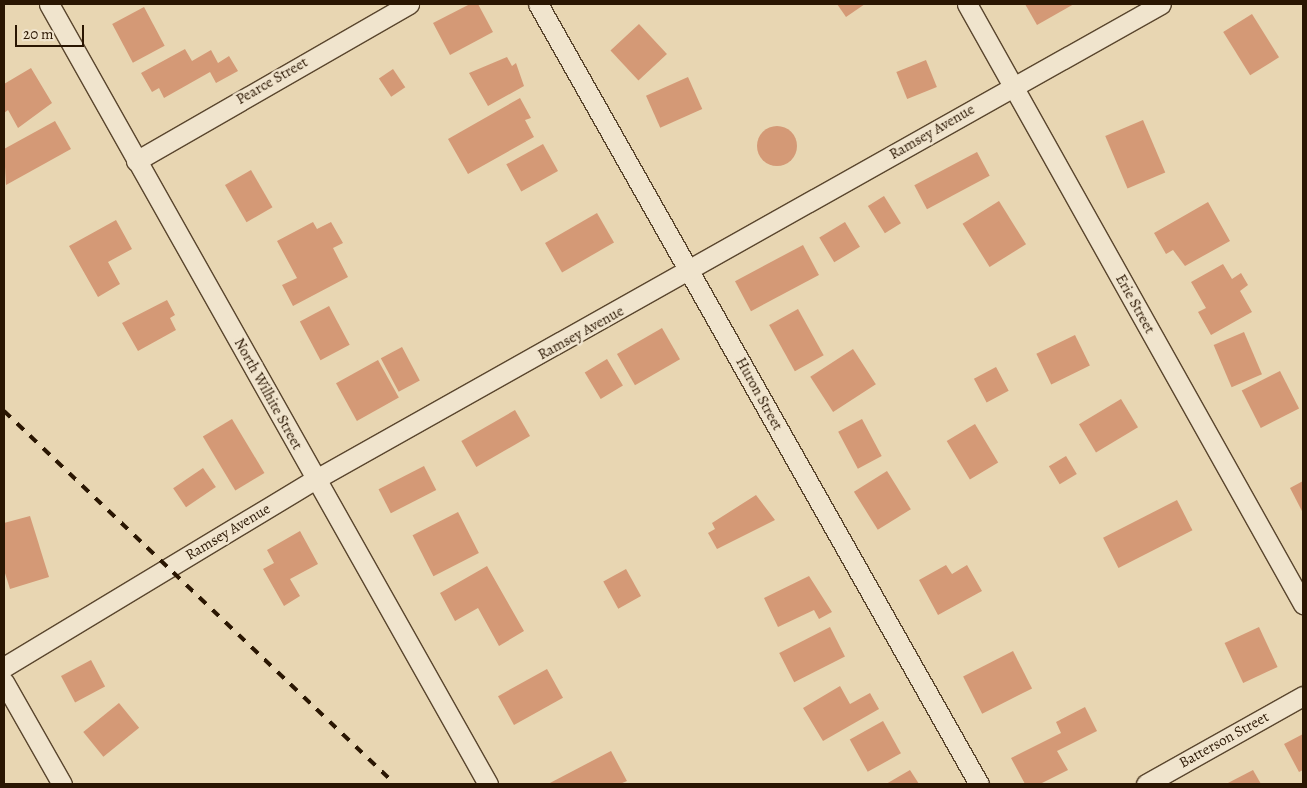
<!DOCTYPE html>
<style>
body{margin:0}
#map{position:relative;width:1307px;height:788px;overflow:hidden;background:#e8d6b2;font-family:Alegreya,serif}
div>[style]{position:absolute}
.building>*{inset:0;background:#d49976;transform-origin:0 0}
.round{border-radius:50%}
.roads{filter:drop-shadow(1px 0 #5a462e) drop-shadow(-1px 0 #5a462e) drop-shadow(0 1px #5a462e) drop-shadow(0 -1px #5a462e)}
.minor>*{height:19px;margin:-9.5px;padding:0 9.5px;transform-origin:9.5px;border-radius:9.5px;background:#f0e4cd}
.rail>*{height:4px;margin-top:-2px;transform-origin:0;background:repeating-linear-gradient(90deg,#2a1602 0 9px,transparent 0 18px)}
span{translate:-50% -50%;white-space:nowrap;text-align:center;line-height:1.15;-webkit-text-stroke:5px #f0e4cd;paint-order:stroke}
.street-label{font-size:15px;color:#2a1602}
.frame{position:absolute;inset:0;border:5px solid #2a1602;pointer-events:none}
.scale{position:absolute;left:15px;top:25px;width:69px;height:22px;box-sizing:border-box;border:2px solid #2a1602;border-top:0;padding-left:6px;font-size:15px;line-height:18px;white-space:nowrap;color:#2a1602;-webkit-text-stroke:4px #f0e4cd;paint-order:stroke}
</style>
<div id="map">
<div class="building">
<i style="clip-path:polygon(470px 4px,478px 4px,493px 32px,450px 55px,433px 23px)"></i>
<i style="clip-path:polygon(837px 4px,865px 4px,846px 17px)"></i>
<i style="clip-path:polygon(1025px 4px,1074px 4px,1037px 25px)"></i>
<i style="left:144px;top:7px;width:44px;height:36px;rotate:62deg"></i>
<i style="left:1252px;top:14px;width:51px;height:34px;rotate:58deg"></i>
<i style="left:639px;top:24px;width:41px;height:39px;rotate:47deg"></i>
<i style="clip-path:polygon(185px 49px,192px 61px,211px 50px,218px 63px,229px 56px,238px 71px,216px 83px,210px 72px,164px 98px,159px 88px,152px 92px,141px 73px)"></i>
<i style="clip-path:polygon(507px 57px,512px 66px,516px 63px,524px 86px,488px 106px,469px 73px)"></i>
<i style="left:926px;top:60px;width:29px;height:32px;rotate:68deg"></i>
<i style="clip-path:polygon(31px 68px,52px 103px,18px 128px,8px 110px,4px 113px,4px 84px)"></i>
<i style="left:393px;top:69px;width:22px;height:17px;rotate:56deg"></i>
<i style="left:688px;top:77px;width:35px;height:46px;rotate:66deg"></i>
<i style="clip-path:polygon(520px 98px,531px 118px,525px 120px,534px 137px,468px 174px,448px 139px)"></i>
<i style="left:1143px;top:120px;width:57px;height:41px;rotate:67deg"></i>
<i style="clip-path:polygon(55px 121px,71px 149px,6px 185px,4px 149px)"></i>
<i class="round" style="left:757px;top:126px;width:40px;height:40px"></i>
<i style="left:543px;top:144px;width:31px;height:42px;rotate:61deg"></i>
<i style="left:977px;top:152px;width:27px;height:71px;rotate:62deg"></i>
<i style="left:251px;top:170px;width:43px;height:30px;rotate:60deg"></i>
<i style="left:884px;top:196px;width:32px;height:19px;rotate:58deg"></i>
<i style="left:999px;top:201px;width:51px;height:43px;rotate:58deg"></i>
<i style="clip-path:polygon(1208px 202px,1230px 241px,1185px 266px,1173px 250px,1166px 254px,1154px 233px)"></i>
<i style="left:597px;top:213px;width:34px;height:60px;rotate:60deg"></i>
<i style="clip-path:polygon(116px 220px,132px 249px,108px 262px,120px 284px,98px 297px,69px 246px)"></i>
<i style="clip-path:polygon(313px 222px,317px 229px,331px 222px,343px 243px,333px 248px,348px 277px,293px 306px,282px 285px,297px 278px,277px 241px)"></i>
<i style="left:845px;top:222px;width:29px;height:30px;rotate:59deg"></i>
<i style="left:803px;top:245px;width:34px;height:77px;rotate:62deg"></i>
<i style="clip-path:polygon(1223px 264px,1232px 279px,1241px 273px,1248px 285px,1240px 291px,1252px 312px,1211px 335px,1198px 312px,1206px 308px,1191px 282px)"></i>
<i style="clip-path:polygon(167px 300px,175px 315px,170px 318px,176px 330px,138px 351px,122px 323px)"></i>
<i style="left:329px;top:306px;width:44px;height:33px;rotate:62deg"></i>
<i style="left:798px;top:309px;width:53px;height:33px;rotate:61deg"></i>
<i style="left:662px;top:328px;width:36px;height:52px;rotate:60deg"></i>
<i style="left:1244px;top:332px;width:46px;height:33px;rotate:67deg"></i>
<i style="left:1075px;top:335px;width:34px;height:43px;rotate:64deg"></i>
<i style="left:402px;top:347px;width:38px;height:24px;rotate:62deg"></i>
<i style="left:853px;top:349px;width:42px;height:51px;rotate:57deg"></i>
<i style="left:607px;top:359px;width:31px;height:26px;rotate:59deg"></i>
<i style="left:378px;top:360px;width:43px;height:48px;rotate:61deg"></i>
<i style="left:996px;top:367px;width:27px;height:25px;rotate:62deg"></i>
<i style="left:1280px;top:371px;width:42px;height:43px;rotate:63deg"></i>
<i style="left:1121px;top:399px;width:33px;height:49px;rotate:59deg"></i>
<i style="left:515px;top:410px;width:30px;height:62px;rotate:60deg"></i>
<i style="left:232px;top:419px;width:63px;height:34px;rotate:59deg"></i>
<i style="left:862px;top:419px;width:42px;height:27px;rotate:62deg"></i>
<i style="left:975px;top:424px;width:45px;height:33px;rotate:59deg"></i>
<i style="left:1066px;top:456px;width:21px;height:20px;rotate:59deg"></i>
<i style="left:424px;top:466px;width:27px;height:51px;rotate:63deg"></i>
<i style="left:203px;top:468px;width:23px;height:36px;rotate:56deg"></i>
<i style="left:887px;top:471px;width:45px;height:39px;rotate:58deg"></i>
<i style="clip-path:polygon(1303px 481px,1303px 513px,1290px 488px)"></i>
<i style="clip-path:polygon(756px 495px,775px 520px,717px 549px,708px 533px,715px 529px,712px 523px)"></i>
<i style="left:1177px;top:500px;width:34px;height:83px;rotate:63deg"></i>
<i style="left:458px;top:512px;width:46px;height:51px;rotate:63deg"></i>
<i style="clip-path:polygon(30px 516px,49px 577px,10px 589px,4px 570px,4px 523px)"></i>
<i style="clip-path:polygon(300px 531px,318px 564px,290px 579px,300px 596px,284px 606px,263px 569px,274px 563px,267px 550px)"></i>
<i style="clip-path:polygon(946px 565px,952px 574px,967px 565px,982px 591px,938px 615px,919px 580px)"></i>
<i style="clip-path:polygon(487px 566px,524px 631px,499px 646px,478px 608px,455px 621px,440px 593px)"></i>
<i style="left:626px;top:569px;width:31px;height:26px;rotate:61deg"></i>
<i style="clip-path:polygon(809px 576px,832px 612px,819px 619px,814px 610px,778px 627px,764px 598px)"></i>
<i style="left:830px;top:627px;width:33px;height:57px;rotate:63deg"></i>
<i style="left:1259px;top:627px;width:44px;height:38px;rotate:65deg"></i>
<i style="left:1013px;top:651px;width:42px;height:56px;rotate:63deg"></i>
<i style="left:91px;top:660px;width:30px;height:34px;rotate:62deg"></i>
<i style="left:547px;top:669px;width:33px;height:56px;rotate:61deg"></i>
<i style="clip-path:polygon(840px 686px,850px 704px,870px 693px,879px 709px,823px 741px,803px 708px)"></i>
<i style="left:119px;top:703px;width:32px;height:46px;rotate:51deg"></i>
<i style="clip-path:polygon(1085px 707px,1097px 731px,1057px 751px,1068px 770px,1040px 784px,1025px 784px,1011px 758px,1061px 733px,1056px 722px)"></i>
<i style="left:883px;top:721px;width:37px;height:38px;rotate:61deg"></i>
<i style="clip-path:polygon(1303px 734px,1303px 770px,1299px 772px,1284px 744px)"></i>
<i style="clip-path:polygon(611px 751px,627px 781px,620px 784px,548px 784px)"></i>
<i style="clip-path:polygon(910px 770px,919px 784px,886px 784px)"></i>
<i style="clip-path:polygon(1253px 770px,1261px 784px,1226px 784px)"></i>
</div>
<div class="roads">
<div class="minor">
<i style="left:49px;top:4px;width:895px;rotate:60.63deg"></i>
<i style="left:538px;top:4px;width:896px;rotate:60.52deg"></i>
<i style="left:967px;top:4px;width:688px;rotate:60.75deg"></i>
<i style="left:136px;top:161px;width:315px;rotate:-29.9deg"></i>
<i style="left:4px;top:667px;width:364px;rotate:-31.1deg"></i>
<i style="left:316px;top:479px;width:969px;rotate:-29.34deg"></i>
<i style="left:4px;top:682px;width:117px;rotate:60.4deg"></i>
<i style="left:1146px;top:784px;width:180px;rotate:-29.3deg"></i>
</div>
</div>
<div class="rail">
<i style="left:4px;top:411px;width:540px;rotate:43.65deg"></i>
</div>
<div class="street-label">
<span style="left:272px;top:81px;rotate:-30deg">Pearce Street</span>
<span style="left:932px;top:132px;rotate:-30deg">Ramsey Avenue</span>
<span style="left:1135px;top:304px;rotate:61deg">Erie Street</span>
<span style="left:581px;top:333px;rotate:-29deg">Ramsey Avenue</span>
<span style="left:268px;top:394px;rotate:61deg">North Wilhite Street</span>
<span style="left:759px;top:394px;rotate:61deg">Huron Street</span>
<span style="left:228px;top:532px;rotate:-31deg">Ramsey Avenue</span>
<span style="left:1224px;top:740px;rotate:-29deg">Batterson Street</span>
</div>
<div class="frame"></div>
<div class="scale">20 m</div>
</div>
